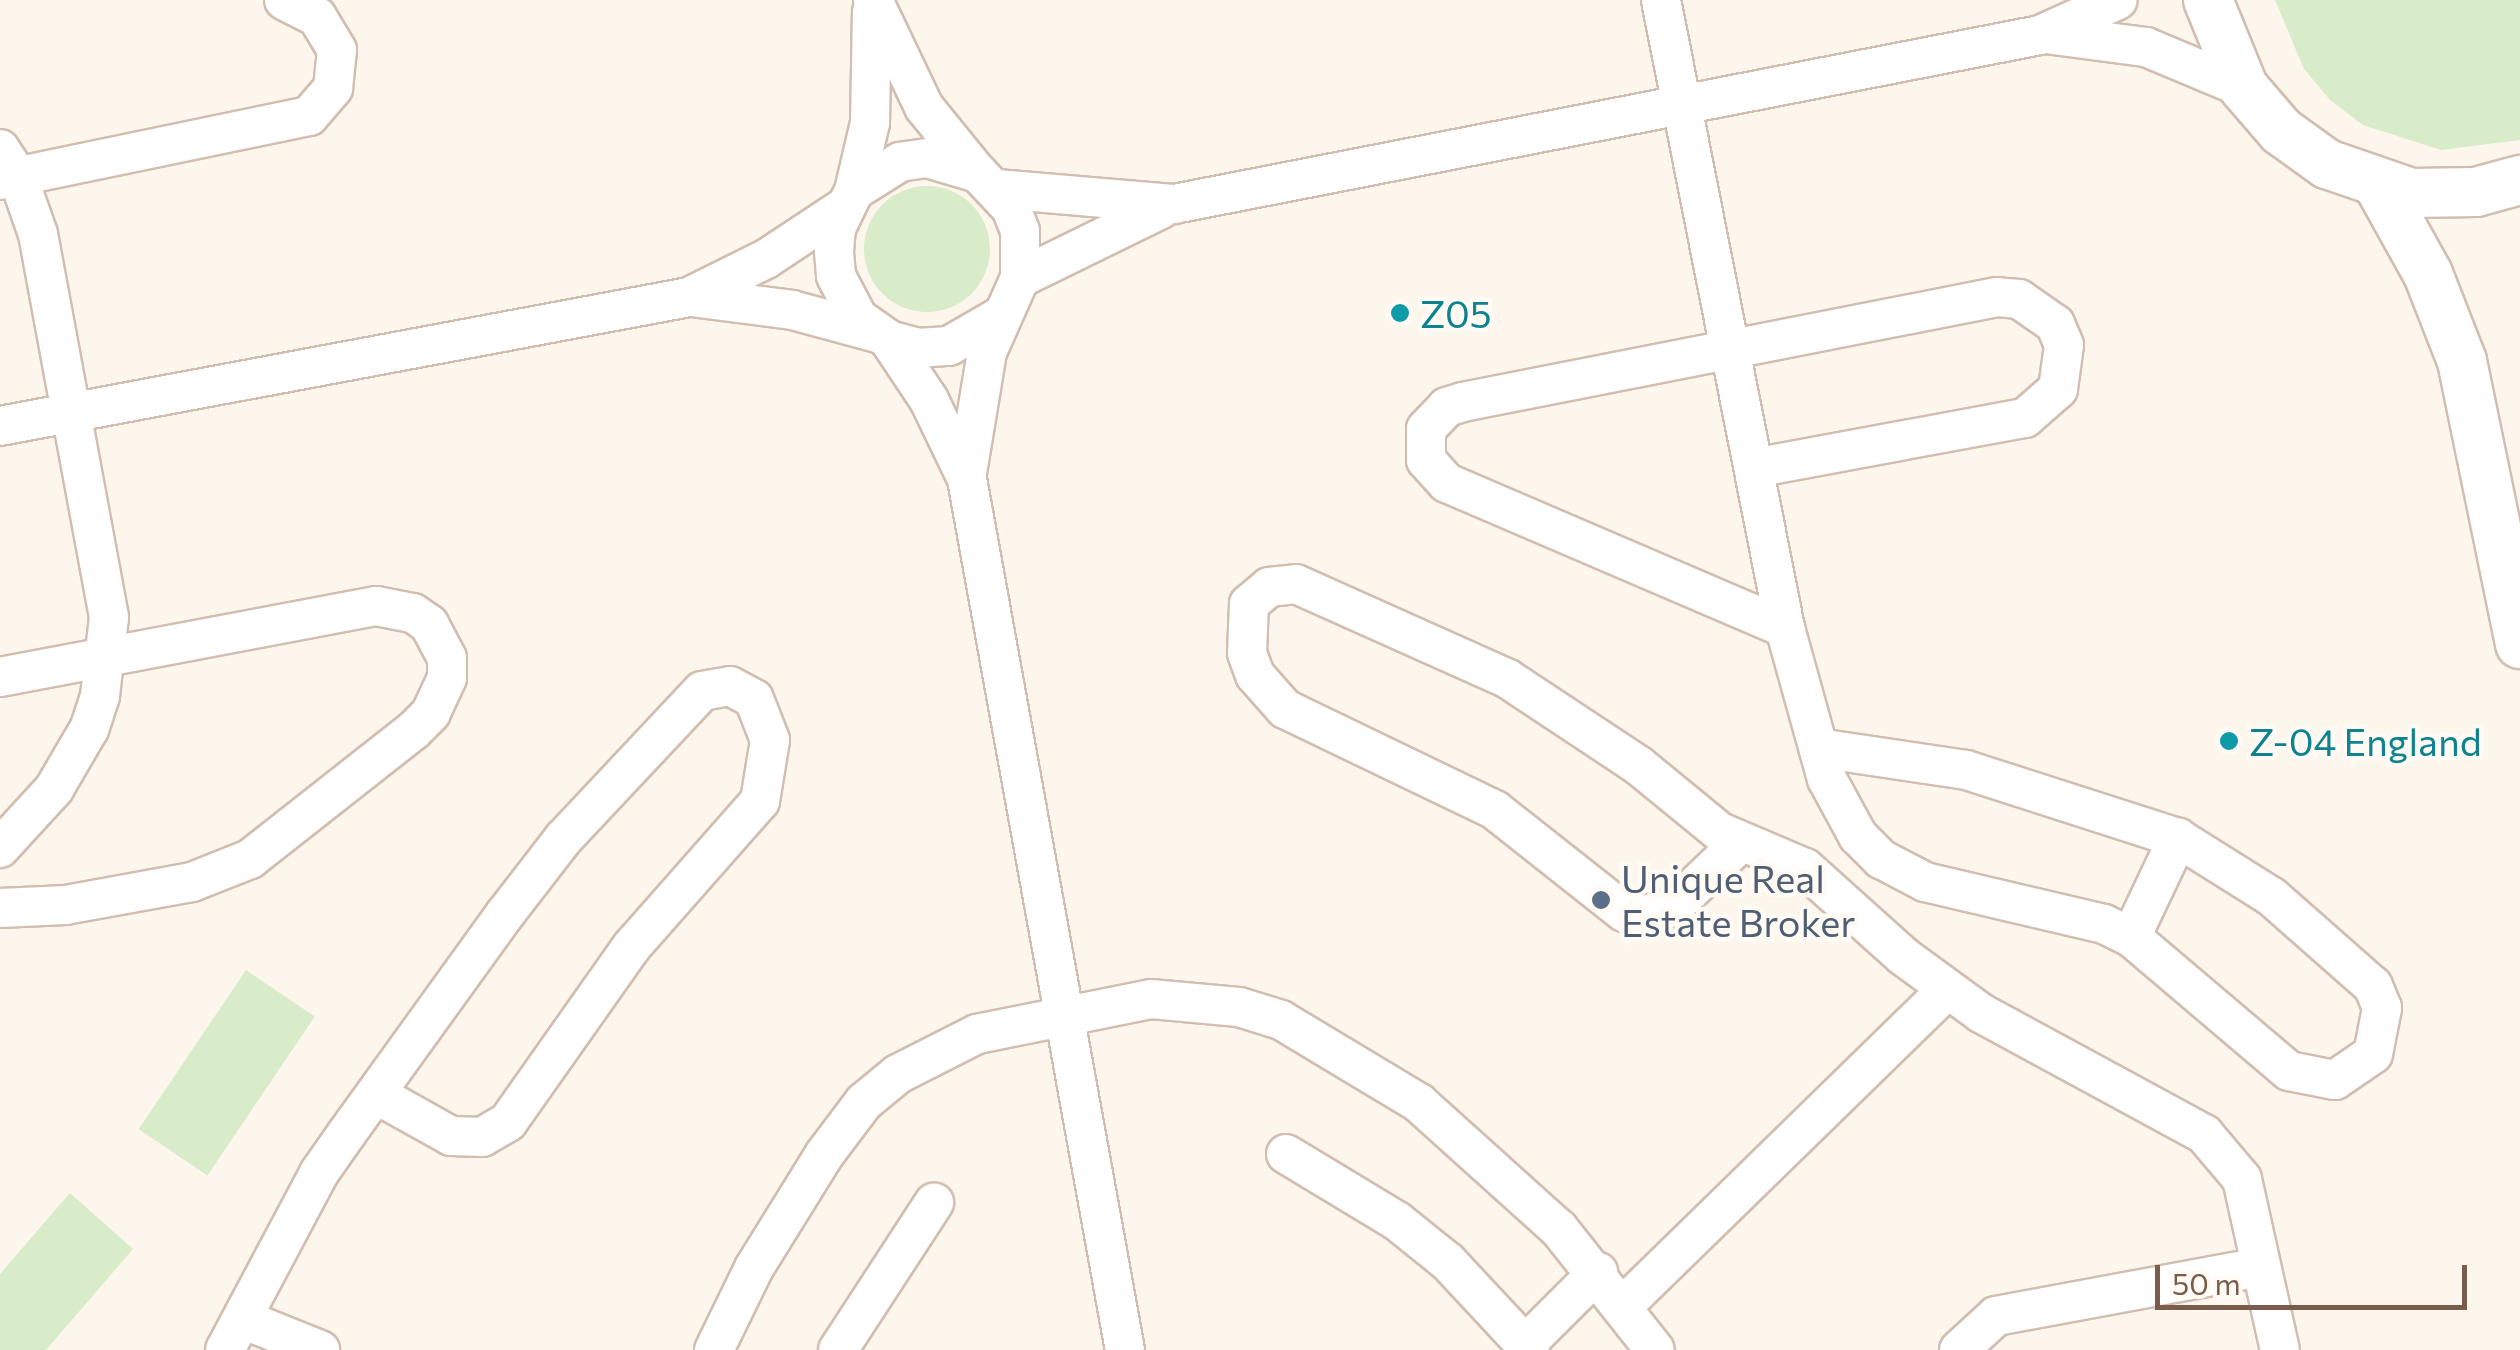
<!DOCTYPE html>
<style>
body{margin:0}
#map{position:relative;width:2520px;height:1350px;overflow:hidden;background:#fdf6ec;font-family:Commissioner,sans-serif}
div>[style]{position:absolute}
.green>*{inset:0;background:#d8ecc9;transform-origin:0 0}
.round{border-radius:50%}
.roads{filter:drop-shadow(2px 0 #d1beb0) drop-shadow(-2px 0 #d1beb0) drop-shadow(0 2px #d1beb0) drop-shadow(0 -2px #d1beb0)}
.minor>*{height:38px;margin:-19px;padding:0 19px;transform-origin:19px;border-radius:19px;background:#fff}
.tertiary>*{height:48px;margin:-24px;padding:0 24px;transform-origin:24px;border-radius:24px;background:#fff}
.dots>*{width:28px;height:28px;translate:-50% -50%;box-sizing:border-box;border:5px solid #fffaf3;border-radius:50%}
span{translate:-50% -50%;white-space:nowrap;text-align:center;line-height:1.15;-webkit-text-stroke:9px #fffaf3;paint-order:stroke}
.culture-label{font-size:38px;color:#0d838f}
.left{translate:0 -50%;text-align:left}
.service-label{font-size:38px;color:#4e5e75}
.scale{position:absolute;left:2155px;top:1265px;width:312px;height:45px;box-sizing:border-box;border:5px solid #7a5c4d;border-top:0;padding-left:12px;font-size:30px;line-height:35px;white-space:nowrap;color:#7a5c4d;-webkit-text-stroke:8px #fffaf3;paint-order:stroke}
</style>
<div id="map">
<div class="green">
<i style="clip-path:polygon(2275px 0,2520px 0,2520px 140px,2441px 150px,2363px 125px,2330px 100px,2304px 69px)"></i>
<i class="round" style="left:864px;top:186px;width:126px;height:126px"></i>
<i style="left:246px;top:970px;width:83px;height:192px;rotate:34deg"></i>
<i style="clip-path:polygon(70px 1193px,133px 1249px,46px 1350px,0 1350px,0 1274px)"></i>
</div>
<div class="roads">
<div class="minor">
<i style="left:873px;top:0;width:119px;rotate:64.5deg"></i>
<i style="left:924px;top:107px;width:82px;rotate:50.9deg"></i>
<i style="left:1661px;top:0;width:640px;rotate:78.83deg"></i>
<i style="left:1785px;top:628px;width:157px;rotate:74.5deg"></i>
<i style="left:1827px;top:779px;width:65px;rotate:61.5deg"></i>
<i style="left:1858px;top:836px;width:33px;rotate:45deg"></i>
<i style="left:1881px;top:859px;width:50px;rotate:27.6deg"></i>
<i style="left:1925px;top:882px;width:184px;rotate:13.2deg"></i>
<i style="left:2104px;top:924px;width:30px;rotate:26deg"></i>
<i style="left:2131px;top:937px;width:207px;rotate:40.3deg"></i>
<i style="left:2289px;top:1071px;width:47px;rotate:11.1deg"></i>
<i style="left:2335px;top:1080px;width:46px;rotate:-34.4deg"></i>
<i style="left:2373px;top:1054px;width:47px;rotate:-78.9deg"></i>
<i style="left:2382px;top:1008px;width:24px;rotate:-112deg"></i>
<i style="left:2373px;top:986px;width:135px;rotate:-138.6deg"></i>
<i style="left:2272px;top:897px;width:111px;rotate:-147.9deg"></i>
<i style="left:2178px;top:838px;width:223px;rotate:-162.2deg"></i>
<i style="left:1966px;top:770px;width:149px;rotate:-171.5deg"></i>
<i style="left:2053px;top:35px;width:94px;rotate:7.4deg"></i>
<i style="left:2146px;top:47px;width:106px;rotate:22.7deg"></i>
<i style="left:0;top:149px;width:33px;rotate:57deg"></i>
<i style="left:18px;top:177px;width:60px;rotate:70.7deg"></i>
<i style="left:38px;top:234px;width:390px;rotate:79.5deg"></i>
<i style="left:109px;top:617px;width:80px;rotate:96.5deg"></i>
<i style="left:100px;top:696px;width:35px;rotate:108deg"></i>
<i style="left:89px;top:729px;width:69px;rotate:120.3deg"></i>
<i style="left:54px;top:789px;width:80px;rotate:132.5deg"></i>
<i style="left:0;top:180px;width:316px;rotate:-11.7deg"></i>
<i style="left:309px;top:116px;width:37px;rotate:-49deg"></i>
<i style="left:333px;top:88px;width:38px;rotate:-84deg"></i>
<i style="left:337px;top:50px;width:39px;rotate:-121deg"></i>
<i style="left:317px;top:17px;width:37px;rotate:-153deg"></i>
<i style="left:998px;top:189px;width:177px;rotate:4.9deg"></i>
<i style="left:1174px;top:204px;width:882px;rotate:-11.04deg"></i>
<i style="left:2040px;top:35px;width:85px;rotate:-24.2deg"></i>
<i style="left:854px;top:191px;width:70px;rotate:-76.8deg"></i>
<i style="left:870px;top:123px;width:111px;rotate:-89deg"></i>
<i style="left:1020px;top:278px;width:157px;rotate:-26.1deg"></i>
<i style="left:691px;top:297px;width:102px;rotate:7.3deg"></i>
<i style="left:792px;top:310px;width:88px;rotate:15.1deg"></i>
<i style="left:889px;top:340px;width:72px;rotate:56.3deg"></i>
<i style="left:929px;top:400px;width:88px;rotate:64.3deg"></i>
<i style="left:967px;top:479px;width:885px;rotate:79.72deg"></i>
<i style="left:0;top:426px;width:701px;rotate:-10.6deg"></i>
<i style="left:689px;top:297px;width:86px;rotate:-26.3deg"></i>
<i style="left:766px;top:259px;width:96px;rotate:-33.5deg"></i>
<i style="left:1754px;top:468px;width:276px;rotate:-10.5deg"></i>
<i style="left:2025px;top:418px;width:44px;rotate:-41.3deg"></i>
<i style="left:2058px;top:389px;width:44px;rotate:-82.2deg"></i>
<i style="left:2064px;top:345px;width:23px;rotate:-113deg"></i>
<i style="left:2055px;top:324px;width:44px;rotate:-145.2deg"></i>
<i style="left:2019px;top:299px;width:22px;rotate:-175deg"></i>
<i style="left:1997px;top:297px;width:544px;rotate:168.88deg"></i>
<i style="left:1463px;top:402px;width:17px;rotate:163deg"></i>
<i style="left:1447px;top:407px;width:30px;rotate:134deg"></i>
<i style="left:1426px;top:429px;width:31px;rotate:90deg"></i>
<i style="left:1426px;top:460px;width:31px;rotate:48deg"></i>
<i style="left:1447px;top:483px;width:368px;rotate:23.2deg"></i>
<i style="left:967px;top:473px;width:123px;rotate:-80.6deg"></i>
<i style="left:987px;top:352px;width:81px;rotate:-66deg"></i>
<i style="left:1020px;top:278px;width:47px;rotate:-90deg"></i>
<i style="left:1020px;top:231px;width:25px;rotate:-111deg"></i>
<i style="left:1011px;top:208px;width:48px;rotate:-133.3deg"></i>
<i style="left:978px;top:173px;width:53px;rotate:-163.6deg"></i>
<i style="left:927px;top:158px;width:27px;rotate:172deg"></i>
<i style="left:900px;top:162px;width:54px;rotate:147.8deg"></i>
<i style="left:854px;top:191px;width:41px;rotate:115.9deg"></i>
<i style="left:836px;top:228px;width:24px;rotate:95deg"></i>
<i style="left:834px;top:252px;width:24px;rotate:85deg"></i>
<i style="left:836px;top:276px;width:47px;rotate:62.4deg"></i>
<i style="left:858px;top:318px;width:38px;rotate:35deg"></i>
<i style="left:889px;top:340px;width:30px;rotate:15deg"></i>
<i style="left:918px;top:348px;width:31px;rotate:-4deg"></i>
<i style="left:949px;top:346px;width:60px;rotate:-30deg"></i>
<i style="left:0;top:677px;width:383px;rotate:-10.7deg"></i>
<i style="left:376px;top:606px;width:38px;rotate:11deg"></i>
<i style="left:413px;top:613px;width:19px;rotate:35deg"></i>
<i style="left:429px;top:624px;width:38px;rotate:62deg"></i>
<i style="left:447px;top:658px;width:20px;rotate:90deg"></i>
<i style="left:447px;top:678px;width:38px;rotate:115deg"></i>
<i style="left:431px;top:713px;width:24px;rotate:135deg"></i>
<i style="left:414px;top:730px;width:209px;rotate:141.8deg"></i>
<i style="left:250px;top:859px;width:62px;rotate:158.4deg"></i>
<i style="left:192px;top:882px;width:128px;rotate:169.7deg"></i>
<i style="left:66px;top:905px;width:66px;rotate:177.4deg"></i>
<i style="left:1740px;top:843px;width:93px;rotate:136.3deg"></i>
<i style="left:1673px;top:907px;width:33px;rotate:164deg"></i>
<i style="left:1641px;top:916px;width:17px;rotate:-167deg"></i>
<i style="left:1624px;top:912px;width:164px;rotate:-141.7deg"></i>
<i style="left:1495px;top:810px;width:233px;rotate:-154.3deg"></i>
<i style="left:1285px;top:709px;width:45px;rotate:-131.4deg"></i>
<i style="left:1255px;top:675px;width:23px;rotate:-110deg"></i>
<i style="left:1247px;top:653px;width:49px;rotate:-87.7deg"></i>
<i style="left:1249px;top:604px;width:26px;rotate:-40deg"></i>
<i style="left:1269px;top:587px;width:27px;rotate:-6deg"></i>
<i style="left:1296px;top:584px;width:232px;rotate:24.1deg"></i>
<i style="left:1508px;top:679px;width:156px;rotate:33.5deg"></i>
<i style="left:1638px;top:765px;width:106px;rotate:39.3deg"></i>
<i style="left:1720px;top:832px;width:92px;rotate:23deg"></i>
<i style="left:1805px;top:868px;width:132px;rotate:41.9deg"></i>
<i style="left:1903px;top:956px;width:97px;rotate:36.2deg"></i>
<i style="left:1981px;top:1013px;width:254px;rotate:28.5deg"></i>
<i style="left:2204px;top:1134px;width:59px;rotate:49.8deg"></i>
<i style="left:2242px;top:1179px;width:175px;rotate:77.5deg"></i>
<i style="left:2131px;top:937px;width:110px;rotate:-64.6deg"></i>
<i style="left:1286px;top:1154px;width:130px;rotate:31.1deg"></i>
<i style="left:1397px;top:1221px;width:65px;rotate:38.8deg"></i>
<i style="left:1448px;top:1262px;width:120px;rotate:47deg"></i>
<i style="left:1625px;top:1304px;width:450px;rotate:-44.3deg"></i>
<i style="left:245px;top:1320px;width:81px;rotate:21.8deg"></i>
<i style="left:1526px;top:1344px;width:102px;rotate:-45deg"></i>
<i style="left:225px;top:1350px;width:200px;rotate:-62deg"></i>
<i style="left:319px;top:1173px;width:49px;rotate:-55deg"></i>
<i style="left:347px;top:1133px;width:270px;rotate:-54.2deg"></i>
<i style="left:505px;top:914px;width:95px;rotate:-52.3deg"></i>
<i style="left:563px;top:839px;width:203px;rotate:-46.8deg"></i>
<i style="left:702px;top:691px;width:28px;rotate:-10deg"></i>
<i style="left:730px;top:686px;width:27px;rotate:28deg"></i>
<i style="left:754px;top:699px;width:44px;rotate:68.7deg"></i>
<i style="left:770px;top:740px;width:62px;rotate:99.3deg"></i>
<i style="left:760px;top:801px;width:193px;rotate:131.4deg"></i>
<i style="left:632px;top:946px;width:215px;rotate:125.2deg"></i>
<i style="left:508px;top:1122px;width:30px;rotate:150deg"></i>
<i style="left:482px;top:1137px;width:31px;rotate:-178deg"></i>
<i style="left:451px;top:1136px;width:86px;rotate:-150.8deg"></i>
<i style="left:714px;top:1350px;width:91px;rotate:-64deg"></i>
<i style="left:754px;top:1268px;width:133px;rotate:-58.2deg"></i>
<i style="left:824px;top:1155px;width:66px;rotate:-53deg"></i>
<i style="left:864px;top:1102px;width:44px;rotate:-39.5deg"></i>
<i style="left:898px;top:1074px;width:89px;rotate:-26.9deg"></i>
<i style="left:977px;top:1034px;width:177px;rotate:-11.4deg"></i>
<i style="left:1151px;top:999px;width:88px;rotate:5.2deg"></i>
<i style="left:1239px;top:1007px;width:44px;rotate:17.2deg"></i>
<i style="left:1281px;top:1020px;width:161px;rotate:31deg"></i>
<i style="left:1419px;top:1103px;width:188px;rotate:42deg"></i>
<i style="left:1559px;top:1229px;width:154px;rotate:51.6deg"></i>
<i style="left:838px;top:1350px;width:176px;rotate:-56.9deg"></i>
<i style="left:1959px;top:1350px;width:50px;rotate:-42.6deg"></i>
<i style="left:1996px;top:1316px;width:269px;rotate:-10.5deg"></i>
</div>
<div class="tertiary">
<i style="left:2208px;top:0;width:95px;rotate:67.8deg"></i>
<i style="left:2244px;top:88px;width:57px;rotate:49.3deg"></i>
<i style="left:2281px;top:131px;width:57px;rotate:35.7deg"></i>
<i style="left:2327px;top:164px;width:89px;rotate:19deg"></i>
<i style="left:2411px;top:193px;width:65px;rotate:-0.9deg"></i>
<i style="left:2476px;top:192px;width:46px;rotate:-15.3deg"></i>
<i style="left:2379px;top:186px;width:101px;rotate:60.9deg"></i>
<i style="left:2428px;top:274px;width:93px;rotate:68.7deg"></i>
<i style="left:2462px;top:361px;width:289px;rotate:78.4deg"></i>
</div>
</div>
<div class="dots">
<i style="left:1400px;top:313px;background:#0f9aa8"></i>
<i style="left:2229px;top:741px;background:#0f9aa8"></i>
<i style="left:1601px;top:900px;background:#5c6f8a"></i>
</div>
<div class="culture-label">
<span class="left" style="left:1420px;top:313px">Z05</span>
<span class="left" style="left:2249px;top:741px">Z-04 England</span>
</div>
<div class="service-label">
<span class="left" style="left:1621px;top:900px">Unique Real<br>Estate Broker</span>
</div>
<div class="scale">50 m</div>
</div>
